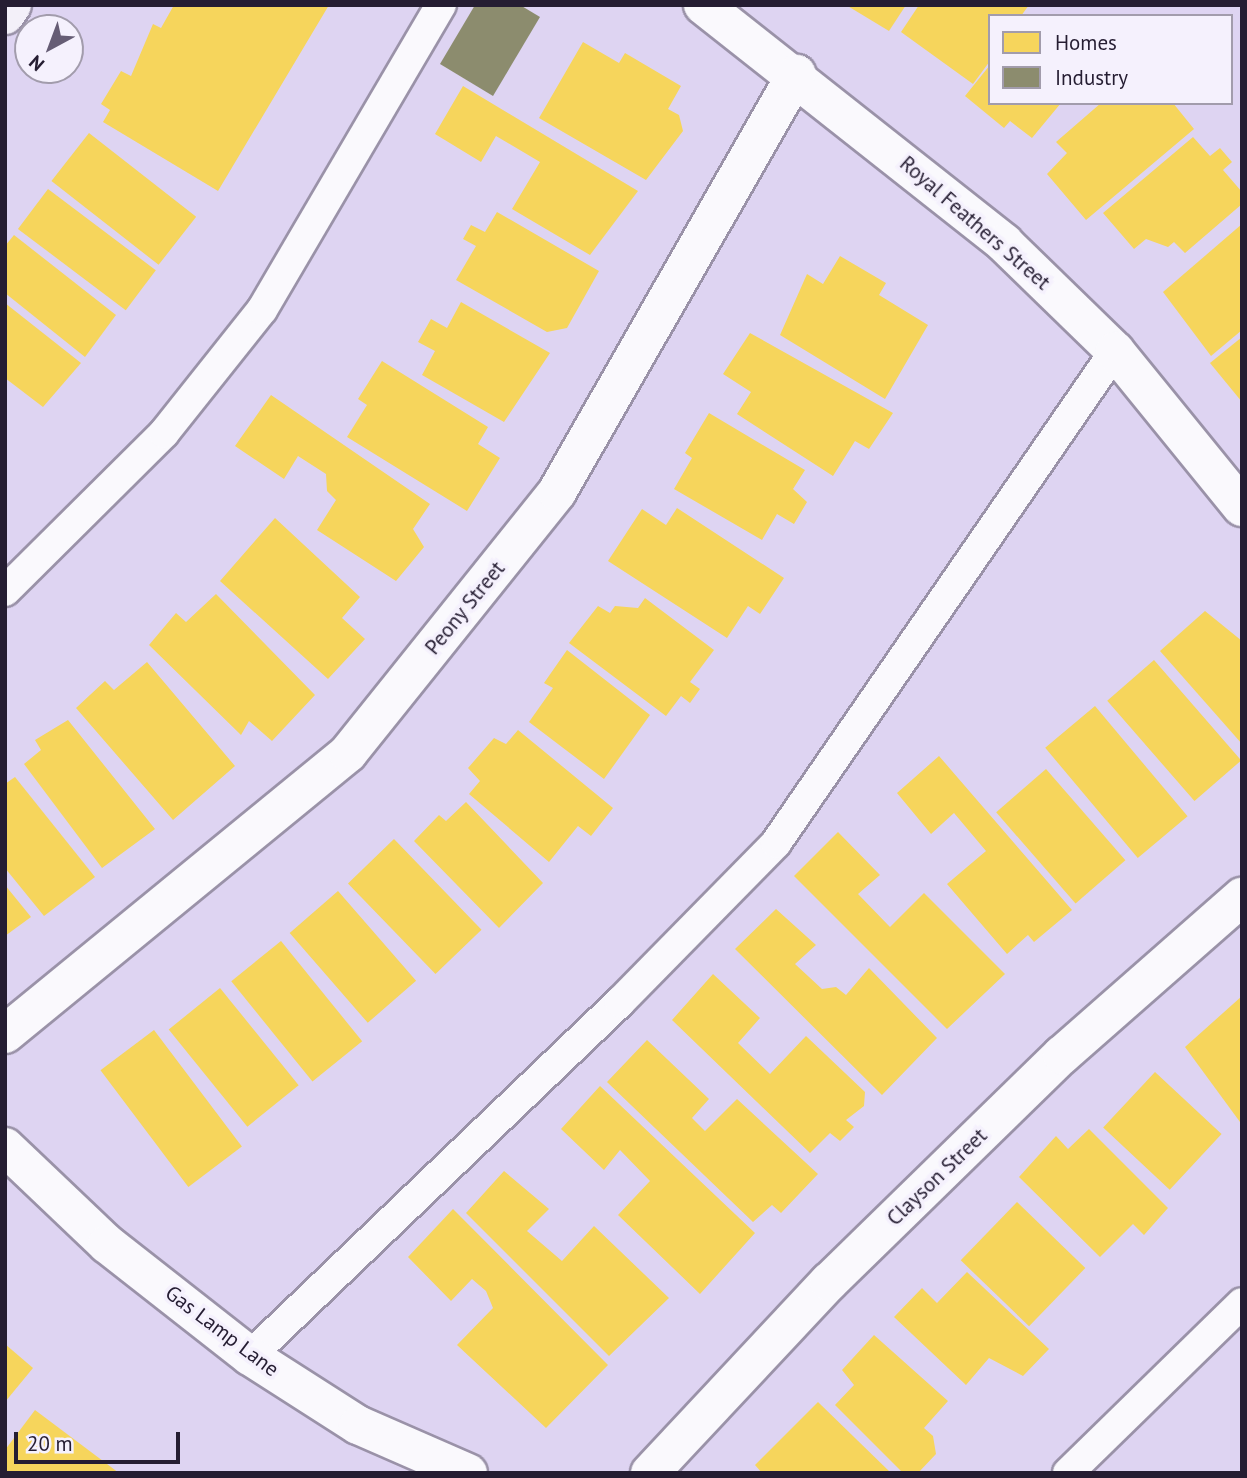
<!DOCTYPE html>
<style>
body{margin:0}
#map{position:relative;width:1247px;height:1478px;overflow:hidden;background:#ded4f2;font-family:"PT Sans",sans-serif}
div>[style]{position:absolute}
.homes>*{inset:0;background:#f6d55c;transform-origin:0 0}
.industry>*{inset:0;background:#8c8c6e}
.roads{filter:drop-shadow(2px 0 #9a92a8) drop-shadow(-2px 0 #9a92a8) drop-shadow(0 2px #9a92a8) drop-shadow(0 -2px #9a92a8)}
.lane>*{height:30px;margin:-15px;padding:0 15px;transform-origin:15px;border-radius:15px;background:#faf9fd}
.street>*{height:38px;margin:-19px;padding:0 19px;transform-origin:19px;border-radius:19px;background:#faf9fd}
.secondary>*{height:38px;margin:-19px;padding:0 19px;transform-origin:19px;border-radius:19px;background:#f3f0f9}
span{translate:-50% -50%;white-space:nowrap;text-align:center;line-height:1.15;-webkit-text-stroke:7px #f5f1fd;paint-order:stroke}
.street-label{font-size:21px;color:#251d32}
.frame{position:absolute;inset:0;border:7px solid #251d32;pointer-events:none}
.legend{position:absolute;left:988px;top:14px;width:245px;height:91px;box-sizing:border-box;background:#f5f1fd;border:2px solid #a29cac;margin:0;padding:9px 12px;list-style:none;font-size:21px;color:#251d32}
.legend li{display:flex;align-items:center;gap:14px;height:35px}
.legend b{width:35px;border:2px solid #a29cac}
.north{position:absolute;left:14px;top:14px;width:70px;height:70px;box-sizing:border-box;background:#f5f1fd;border:2px solid #a29cac;border-radius:50%;rotate:221deg;font-size:19px;font-weight:700;line-height:28px;text-align:center;color:#251d32}
.north::after{content:'';display:block;margin:auto;width:24px;height:32px;background:#665d75;clip-path:polygon(50% 0,100% 100%,50% 72%,0 100%)}
.scale{position:absolute;left:14px;top:1432px;width:166px;height:32px;box-sizing:border-box;border:4px solid #251d32;border-top:0;padding-left:9px;font-size:21px;line-height:24px;white-space:nowrap;color:#251d32;-webkit-text-stroke:5px #f5f1fd;paint-order:stroke}
</style>
<div id="map">
<div class="homes">
<i style="clip-path:polygon(174px 5px,329px 5px,218px 191px,103px 122px,110px 110px,101px 104px,121px 71px,131px 76px,153px 24px,161px 28px)"></i>
<i style="clip-path:polygon(846px 5px,906px 5px,889px 31px)"></i>
<i style="clip-path:polygon(919px 5px,1029px 5px,1021px 16px,990px 16px,990px 61px,973px 84px,901px 32px)"></i>
<i style="clip-path:polygon(583px 42px,619px 63px,625px 53px,681px 86px,668px 109px,679px 115px,683px 131px,646px 180px,539px 118px)"></i>
<i style="clip-path:polygon(990px 65px,990px 103px,1061px 103px,1032px 138px,1010px 121px,1004px 128px,965px 96px)"></i>
<i style="clip-path:polygon(463px 86px,638px 191px,590px 255px,512px 209px,540px 162px,496px 136px,481px 162px,435px 134px)"></i>
<i style="clip-path:polygon(1101px 103px,1173px 103px,1194px 129px,1086px 220px,1047px 174px,1067px 153px,1056px 142px)"></i>
<i style="left:89px;top:133px;width:136px;height:61px;rotate:38deg"></i>
<i style="clip-path:polygon(1193px 137px,1210px 156px,1220px 148px,1232px 162px,1223px 170px,1242px 192px,1242px 204px,1185px 253px,1174px 242px,1168px 247px,1146px 239px,1134px 249px,1103px 213px)"></i>
<i style="left:48px;top:189px;width:135px;height:50px;rotate:37deg"></i>
<i style="clip-path:polygon(497px 212px,599px 271px,567px 328px,547px 332px,456px 280px,476px 246px,463px 239px,471px 225px,485px 232px)"></i>
<i style="clip-path:polygon(1242px 224px,1242px 330px,1211px 356px,1163px 292px)"></i>
<i style="clip-path:polygon(14px 235px,116px 315px,85px 357px,5px 293px,5px 246px)"></i>
<i style="clip-path:polygon(840px 256px,886px 283px,879px 295px,928px 325px,885px 399px,780px 335px,807px 274px,823px 284px)"></i>
<i style="clip-path:polygon(461px 302px,550px 353px,504px 422px,422px 375px,435px 351px,418px 342px,431px 319px,447px 328px)"></i>
<i style="clip-path:polygon(5px 303px,81px 363px,43px 407px,5px 378px)"></i>
<i style="clip-path:polygon(750px 333px,893px 413px,869px 449px,855px 441px,833px 476px,737px 414px,751px 392px,723px 374px)"></i>
<i style="clip-path:polygon(1242px 337px,1242px 402px,1210px 363px)"></i>
<i style="clip-path:polygon(382px 361px,488px 427px,478px 444px,500px 458px,467px 511px,347px 437px,367px 405px,358px 399px)"></i>
<i style="clip-path:polygon(271px 395px,430px 504px,413px 529px,424px 547px,396px 581px,317px 530px,336px 500px,327px 491px,326px 474px,298px 456px,284px 479px,235px 446px)"></i>
<i style="clip-path:polygon(709px 413px,805px 470px,793px 489px,807px 502px,794px 524px,777px 514px,762px 540px,674px 489px,692px 458px,685px 453px)"></i>
<i style="clip-path:polygon(677px 508px,784px 578px,760px 614px,748px 606px,727px 638px,608px 561px,642px 509px,666px 525px)"></i>
<i style="clip-path:polygon(275px 518px,360px 597px,342px 618px,365px 639px,328px 679px,220px 581px)"></i>
<i style="clip-path:polygon(216px 594px,315px 695px,272px 741px,249px 721px,241px 735px,149px 645px,176px 613px,186px 622px)"></i>
<i style="clip-path:polygon(645px 598px,714px 650px,690px 682px,700px 689px,690px 703px,681px 696px,666px 716px,569px 643px,598px 606px,610px 613px,615px 606px,638px 608px)"></i>
<i style="clip-path:polygon(1205px 611px,1242px 641px,1242px 744px,1160px 651px)"></i>
<i style="clip-path:polygon(567px 650px,650px 715px,604px 779px,529px 722px,553px 688px,544px 683px)"></i>
<i style="left:1154px;top:660px;width:133px;height:62px;rotate:49deg"></i>
<i style="clip-path:polygon(147px 662px,235px 766px,173px 820px,76px 708px,105px 681px,114px 690px)"></i>
<i style="left:1095px;top:706px;width:144px;height:65px;rotate:50deg"></i>
<i style="clip-path:polygon(68px 720px,155px 829px,102px 868px,24px 764px,41px 750px,35px 740px)"></i>
<i style="clip-path:polygon(518px 730px,613px 808px,591px 836px,578px 826px,549px 862px,469px 794px,480px 781px,468px 768px,494px 738px,506px 744px)"></i>
<i style="clip-path:polygon(939px 756px,1072px 910px,1034px 942px,1028px 935px,1007px 954px,947px 884px,986px 851px,954px 813px,931px 834px,897px 793px)"></i>
<i style="left:1046px;top:769px;width:121px;height:66px;rotate:49deg"></i>
<i style="clip-path:polygon(15px 777px,95px 877px,44px 916px,5px 868px,5px 784px)"></i>
<i style="clip-path:polygon(466px 802px,543px 883px,499px 928px,414px 841px,439px 815px,446px 821px)"></i>
<i style="clip-path:polygon(838px 832px,880px 875px,858px 894px,890px 927px,924px 893px,1005px 974px,947px 1029px,794px 876px)"></i>
<i style="left:394px;top:839px;width:126px;height:64px;rotate:46deg"></i>
<i style="clip-path:polygon(5px 885px,31px 917px,5px 936px)"></i>
<i style="left:338px;top:891px;width:119px;height:64px;rotate:49deg"></i>
<i style="clip-path:polygon(776px 909px,816px 945px,795px 964px,822px 989px,836px 987px,846px 995px,869px 968px,937px 1038px,882px 1095px,735px 949px)"></i>
<i style="left:281px;top:941px;width:129px;height:64px;rotate:51deg"></i>
<i style="clip-path:polygon(713px 974px,760px 1018px,738px 1043px,770px 1074px,806px 1036px,865px 1092px,864px 1106px,846px 1120px,854px 1127px,840px 1141px,830px 1133px,810px 1153px,672px 1020px)"></i>
<i style="left:220px;top:988px;width:125px;height:66px;rotate:51deg"></i>
<i style="clip-path:polygon(1242px 996px,1242px 1120px,1240px 1122px,1185px 1047px)"></i>
<i style="left:154px;top:1030px;width:146px;height:67px;rotate:53deg"></i>
<i style="clip-path:polygon(647px 1040px,709px 1099px,692px 1118px,705px 1131px,737px 1099px,818px 1174px,781px 1213px,772px 1205px,753px 1222px,607px 1082px)"></i>
<i style="left:1155px;top:1072px;width:91px;height:76px;rotate:43deg"></i>
<i style="clip-path:polygon(600px 1086px,755px 1233px,700px 1294px,618px 1215px,650px 1181px,620px 1150px,604px 1170px,561px 1129px)"></i>
<i style="clip-path:polygon(1089px 1129px,1168px 1208px,1144px 1235px,1133px 1224px,1100px 1257px,1019px 1177px,1056px 1136px,1068px 1149px)"></i>
<i style="clip-path:polygon(504px 1171px,549px 1209px,527px 1231px,562px 1261px,594px 1226px,669px 1298px,609px 1356px,466px 1213px)"></i>
<i style="left:1017px;top:1202px;width:95px;height:81px;rotate:44deg"></i>
<i style="clip-path:polygon(453px 1209px,608px 1365px,546px 1428px,457px 1345px,493px 1308px,486px 1291px,472px 1279px,451px 1301px,408px 1257px)"></i>
<i style="clip-path:polygon(967px 1272px,1049px 1349px,1023px 1376px,989px 1358px,966px 1385px,894px 1317px,922px 1288px,937px 1303px)"></i>
<i style="clip-path:polygon(874px 1335px,948px 1401px,924px 1428px,933px 1436px,936px 1454px,918px 1473px,903px 1473px,835px 1405px,854px 1385px,842px 1370px)"></i>
<i style="clip-path:polygon(5px 1344px,33px 1368px,5px 1402px)"></i>
<i style="clip-path:polygon(818px 1402px,891px 1473px,762px 1473px,755px 1465px)"></i>
<i style="clip-path:polygon(35px 1410px,119px 1473px,5px 1473px,5px 1450px)"></i>
</div>
<div class="industry">
<i style="clip-path:polygon(475px 5px,520px 5px,540px 17px,493px 96px,440px 64px)"></i>
</div>
<div class="roads">
<div class="lane">
<i style="left:5px;top:591px;width:224px;rotate:-44.8deg"></i>
<i style="left:164px;top:433px;width:157px;rotate:-51.5deg"></i>
<i style="left:262px;top:310px;width:354px;rotate:-59.6deg"></i>
<i style="left:250px;top:1356px;width:512px;rotate:-43.73deg"></i>
<i style="left:620px;top:1002px;width:223px;rotate:-45.5deg"></i>
<i style="left:776px;top:843px;width:597px;rotate:-55.43deg"></i>
<i style="left:1068px;top:1473px;width:243px;rotate:-44.3deg"></i>
</div>
<div class="street">
<i style="left:703px;top:5px;width:384px;rotate:38.3deg"></i>
<i style="left:1004px;top:243px;width:155px;rotate:44.2deg"></i>
<i style="left:1115px;top:351px;width:201px;rotate:50.9deg"></i>
<i style="left:5px;top:1034px;width:443px;rotate:-39.3deg"></i>
<i style="left:348px;top:753px;width:334px;rotate:-51.3deg"></i>
<i style="left:557px;top:492px;width:482px;rotate:-60.2deg"></i>
<i style="left:5px;top:1147px;width:141px;rotate:43.6deg"></i>
<i style="left:107px;top:1244px;width:182px;rotate:38.1deg"></i>
<i style="left:250px;top:1356px;width:128px;rotate:32.6deg"></i>
<i style="left:358px;top:1425px;width:120px;rotate:23.6deg"></i>
<i style="left:650px;top:1473px;width:262px;rotate:-46.9deg"></i>
<i style="left:829px;top:1282px;width:325px;rotate:-44.3deg"></i>
<i style="left:1062px;top:1055px;width:240px;rotate:-41.3deg"></i>
</div>
<div class="secondary">
<i style="left:5px;top:15px;width:12px;rotate:-55deg"></i>
</div>
</div>
<div class="street-label">
<span style="left:975px;top:223px;rotate:41deg">Royal Feathers Street</span>
<span style="left:465px;top:608px;rotate:-51deg">Peony Street</span>
<span style="left:937px;top:1177px;rotate:-44deg">Clayson Street</span>
<span style="left:222px;top:1331px;rotate:37deg">Gas Lamp Lane</span>
</div>
<div class="frame"></div>
<ul class="legend">
<li><b style="height:19px;background:#f6d55c"></b>Homes</li>
<li><b style="height:19px;background:#8c8c6e"></b>Industry</li>
</ul>
<div class="north">N</div>
<div class="scale">20 m</div>
</div>
